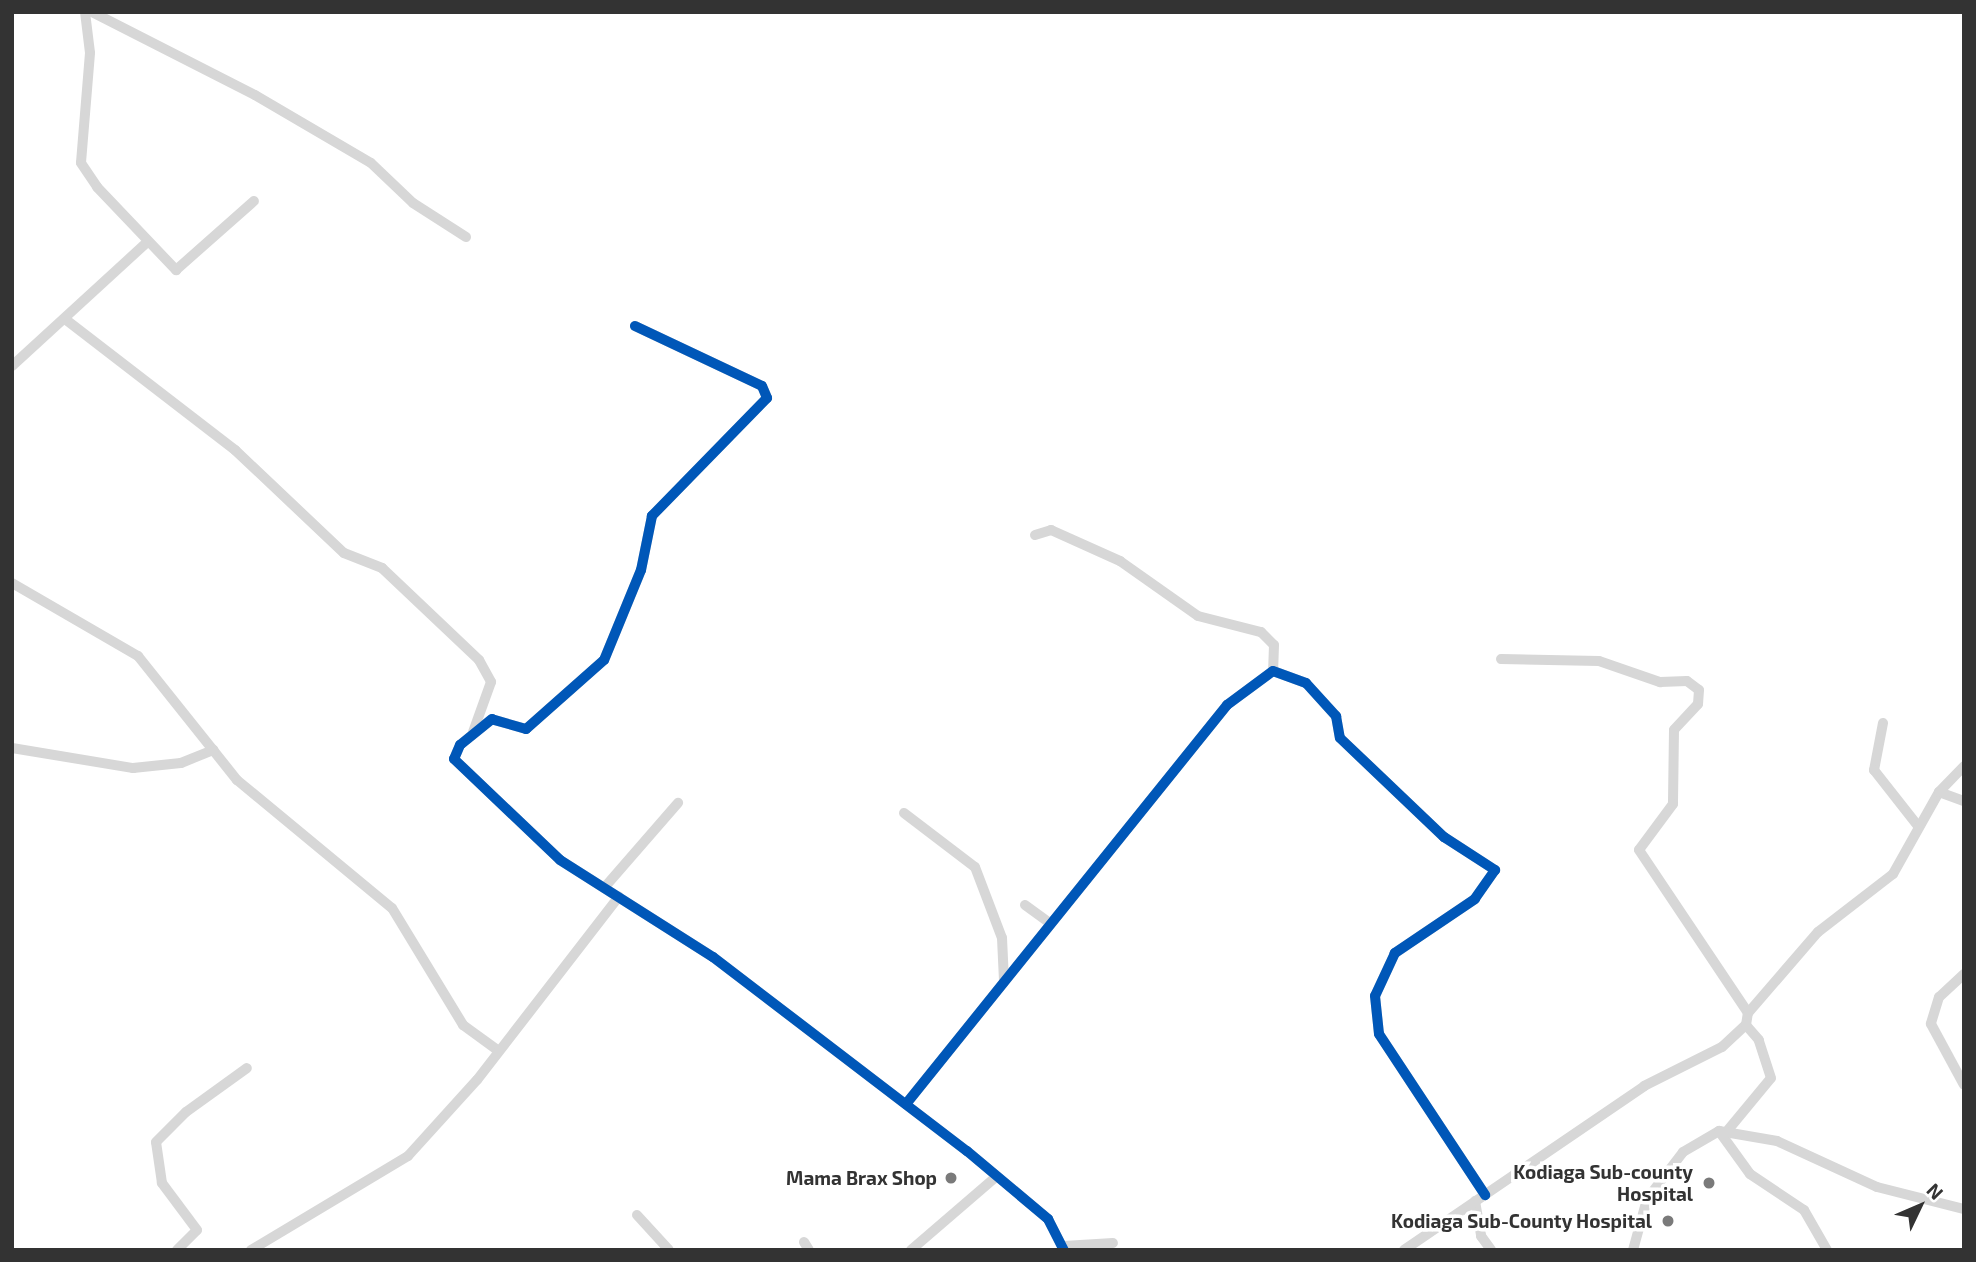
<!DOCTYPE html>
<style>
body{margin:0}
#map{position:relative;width:1976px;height:1262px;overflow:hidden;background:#fff;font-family:"Exo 2",sans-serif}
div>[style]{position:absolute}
.minor>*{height:10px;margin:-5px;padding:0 5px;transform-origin:5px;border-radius:5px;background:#d7d7d7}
.cycleway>*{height:10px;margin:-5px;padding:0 5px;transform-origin:5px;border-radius:5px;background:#0057b8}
.dots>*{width:19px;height:19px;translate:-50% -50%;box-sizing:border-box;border:4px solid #fff;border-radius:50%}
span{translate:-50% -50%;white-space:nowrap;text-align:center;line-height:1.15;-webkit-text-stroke:7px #fff;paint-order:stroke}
.poi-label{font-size:19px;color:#333;font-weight:700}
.right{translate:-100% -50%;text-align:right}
.frame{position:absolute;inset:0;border:14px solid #333;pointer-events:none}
.north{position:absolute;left:1885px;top:1171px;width:70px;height:70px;-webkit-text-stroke:5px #fff;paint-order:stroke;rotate:46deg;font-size:19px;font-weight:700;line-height:28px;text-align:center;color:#333}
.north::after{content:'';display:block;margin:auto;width:24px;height:32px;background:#333;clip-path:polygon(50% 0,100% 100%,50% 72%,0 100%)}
</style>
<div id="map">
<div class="minor">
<i style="left:85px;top:12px;width:41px;rotate:83deg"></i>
<i style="left:90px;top:53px;width:110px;rotate:94.7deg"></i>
<i style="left:81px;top:163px;width:29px;rotate:56deg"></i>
<i style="left:97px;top:187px;width:115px;rotate:46.4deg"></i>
<i style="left:176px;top:270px;width:104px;rotate:-41.5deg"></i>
<i style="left:92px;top:12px;width:183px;rotate:27deg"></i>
<i style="left:255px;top:95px;width:134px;rotate:30.4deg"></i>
<i style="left:371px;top:163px;width:58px;rotate:43.6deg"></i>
<i style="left:413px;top:203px;width:63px;rotate:32.7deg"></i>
<i style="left:65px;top:319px;width:215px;rotate:37.6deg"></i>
<i style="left:235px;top:450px;width:150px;rotate:43.4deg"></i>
<i style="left:344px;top:553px;width:41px;rotate:21.5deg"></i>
<i style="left:382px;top:568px;width:134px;rotate:43.5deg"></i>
<i style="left:479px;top:660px;width:25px;rotate:61deg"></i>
<i style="left:491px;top:682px;width:53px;rotate:109.8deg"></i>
<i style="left:635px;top:326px;width:140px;rotate:25.3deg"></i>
<i style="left:762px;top:386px;width:13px;rotate:67deg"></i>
<i style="left:767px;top:398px;width:165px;rotate:134.3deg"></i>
<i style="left:652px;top:516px;width:55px;rotate:101.5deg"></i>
<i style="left:641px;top:570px;width:97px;rotate:112.3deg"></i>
<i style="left:604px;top:660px;width:104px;rotate:138.5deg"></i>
<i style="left:526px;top:729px;width:35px;rotate:-164deg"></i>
<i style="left:492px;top:719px;width:41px;rotate:140.9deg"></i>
<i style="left:460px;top:745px;width:15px;rotate:113deg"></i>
<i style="left:454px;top:759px;width:146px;rotate:43.6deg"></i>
<i style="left:560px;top:860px;width:181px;rotate:32.4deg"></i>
<i style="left:713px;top:957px;width:320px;rotate:37.4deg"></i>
<i style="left:967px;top:1151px;width:106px;rotate:40deg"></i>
<i style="left:1048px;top:1219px;width:35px;rotate:63deg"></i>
<i style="left:12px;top:366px;width:182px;rotate:-42.5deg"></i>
<i style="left:1035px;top:535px;width:17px;rotate:-17deg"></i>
<i style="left:1051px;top:530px;width:76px;rotate:24.2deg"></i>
<i style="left:1120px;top:561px;width:95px;rotate:35.2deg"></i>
<i style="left:1198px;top:616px;width:65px;rotate:14.3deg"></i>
<i style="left:1261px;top:632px;width:18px;rotate:45deg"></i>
<i style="left:1274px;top:645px;width:26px;rotate:92deg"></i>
<i style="left:12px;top:583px;width:146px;rotate:30.1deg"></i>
<i style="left:138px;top:656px;width:159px;rotate:51.4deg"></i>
<i style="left:237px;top:780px;width:201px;rotate:39.6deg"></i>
<i style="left:392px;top:908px;width:137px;rotate:58.7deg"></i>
<i style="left:463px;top:1025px;width:41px;rotate:36deg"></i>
<i style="left:1501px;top:659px;width:98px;rotate:1.2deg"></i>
<i style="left:1599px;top:661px;width:65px;rotate:19deg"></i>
<i style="left:1660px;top:682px;width:27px;rotate:-2deg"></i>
<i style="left:1687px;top:681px;width:15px;rotate:37deg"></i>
<i style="left:1699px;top:690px;width:14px;rotate:94deg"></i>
<i style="left:1698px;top:704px;width:35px;rotate:133deg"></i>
<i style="left:1674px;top:730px;width:74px;rotate:90.8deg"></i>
<i style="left:1673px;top:804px;width:57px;rotate:126.5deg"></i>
<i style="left:1639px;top:850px;width:196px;rotate:56.2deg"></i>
<i style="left:1883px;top:723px;width:48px;rotate:100.8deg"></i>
<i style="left:1874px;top:770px;width:71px;rotate:51.8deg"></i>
<i style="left:12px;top:748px;width:123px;rotate:9.4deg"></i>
<i style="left:133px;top:768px;width:48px;rotate:-5.9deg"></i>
<i style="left:181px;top:763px;width:35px;rotate:-22deg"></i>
<i style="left:1939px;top:792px;width:27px;rotate:20deg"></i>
<i style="left:904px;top:813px;width:89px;rotate:37.3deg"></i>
<i style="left:975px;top:867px;width:76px;rotate:69.2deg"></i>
<i style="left:1002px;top:938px;width:42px;rotate:87.3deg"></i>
<i style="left:604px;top:888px;width:113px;rotate:-49deg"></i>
<i style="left:1025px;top:905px;width:31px;rotate:36deg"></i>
<i style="left:1964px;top:974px;width:34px;rotate:137deg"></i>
<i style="left:1939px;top:997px;width:28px;rotate:107deg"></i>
<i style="left:1931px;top:1024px;width:69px;rotate:61.6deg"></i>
<i style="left:906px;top:1104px;width:512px;rotate:-51.18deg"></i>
<i style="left:1227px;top:705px;width:57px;rotate:-36.5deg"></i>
<i style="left:1273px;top:671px;width:35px;rotate:20deg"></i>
<i style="left:1306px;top:683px;width:45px;rotate:47.7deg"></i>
<i style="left:1336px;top:716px;width:22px;rotate:80deg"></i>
<i style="left:1340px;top:738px;width:144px;rotate:43.6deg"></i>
<i style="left:1444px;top:837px;width:61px;rotate:32.9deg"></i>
<i style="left:1495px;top:870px;width:35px;rotate:125deg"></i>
<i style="left:1475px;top:899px;width:97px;rotate:146deg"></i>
<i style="left:1395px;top:953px;width:47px;rotate:114.9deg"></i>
<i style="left:1375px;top:996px;width:38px;rotate:84deg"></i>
<i style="left:1379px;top:1034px;width:193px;rotate:56.6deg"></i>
<i style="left:1728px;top:1130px;width:67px;rotate:-50.4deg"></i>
<i style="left:1771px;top:1078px;width:40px;rotate:-108deg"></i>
<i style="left:1759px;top:1040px;width:20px;rotate:-131deg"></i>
<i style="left:1719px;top:1131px;width:53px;rotate:54.2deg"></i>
<i style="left:1750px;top:1174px;width:65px;rotate:33.7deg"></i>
<i style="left:1804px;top:1210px;width:46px;rotate:60.1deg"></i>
<i style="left:1475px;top:1201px;width:36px;rotate:80deg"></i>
<i style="left:1481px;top:1236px;width:17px;rotate:54deg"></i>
<i style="left:637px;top:1215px;width:47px;rotate:47.6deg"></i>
<i style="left:804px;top:1242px;width:9px;rotate:58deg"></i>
<i style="left:1064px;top:1246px;width:49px;rotate:-3.5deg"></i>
<i style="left:177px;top:1250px;width:28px;rotate:-45deg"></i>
<i style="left:197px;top:1230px;width:59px;rotate:-126.7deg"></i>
<i style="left:162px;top:1183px;width:41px;rotate:-98.3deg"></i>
<i style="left:156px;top:1142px;width:42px;rotate:-45deg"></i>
<i style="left:186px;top:1112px;width:75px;rotate:-35.8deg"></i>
<i style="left:251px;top:1250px;width:183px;rotate:-30.9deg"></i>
<i style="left:408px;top:1156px;width:103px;rotate:-47.8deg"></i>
<i style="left:477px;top:1080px;width:232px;rotate:-52.3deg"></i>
<i style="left:911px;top:1250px;width:113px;rotate:-40.7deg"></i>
<i style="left:1404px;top:1250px;width:291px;rotate:-34.3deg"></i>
<i style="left:1644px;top:1086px;width:87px;rotate:-26.6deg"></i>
<i style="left:1722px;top:1047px;width:33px;rotate:-43deg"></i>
<i style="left:1746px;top:1025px;width:12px;rotate:-81deg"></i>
<i style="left:1748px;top:1013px;width:107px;rotate:-49.2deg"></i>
<i style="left:1818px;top:932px;width:95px;rotate:-37.7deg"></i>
<i style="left:1893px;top:874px;width:94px;rotate:-60.7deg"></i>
<i style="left:1939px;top:792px;width:36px;rotate:-46deg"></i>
<i style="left:1633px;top:1250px;width:53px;rotate:-74.6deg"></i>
<i style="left:1647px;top:1199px;width:59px;rotate:-52.5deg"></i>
<i style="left:1683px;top:1152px;width:42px;rotate:-30.3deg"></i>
<i style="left:1719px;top:1131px;width:59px;rotate:9.8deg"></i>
<i style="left:1777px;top:1141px;width:110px;rotate:24.7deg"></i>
<i style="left:1877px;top:1187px;width:90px;rotate:14.2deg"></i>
</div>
<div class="cycleway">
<i style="left:635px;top:326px;width:140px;rotate:25.3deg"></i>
<i style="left:762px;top:386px;width:13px;rotate:67deg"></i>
<i style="left:767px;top:398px;width:165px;rotate:134.3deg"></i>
<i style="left:652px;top:516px;width:55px;rotate:101.5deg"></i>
<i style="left:641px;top:570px;width:97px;rotate:112.3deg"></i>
<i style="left:604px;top:660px;width:104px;rotate:138.5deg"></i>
<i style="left:526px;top:729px;width:35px;rotate:-164deg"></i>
<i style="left:492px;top:719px;width:41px;rotate:140.9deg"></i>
<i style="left:460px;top:745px;width:15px;rotate:113deg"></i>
<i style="left:454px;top:759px;width:146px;rotate:43.6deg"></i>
<i style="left:560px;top:860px;width:181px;rotate:32.4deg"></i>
<i style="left:713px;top:957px;width:320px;rotate:37.4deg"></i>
<i style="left:967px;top:1151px;width:106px;rotate:40deg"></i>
<i style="left:1048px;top:1219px;width:35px;rotate:63deg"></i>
<i style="left:906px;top:1104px;width:512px;rotate:-51.18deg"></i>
<i style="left:1227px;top:705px;width:57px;rotate:-36.5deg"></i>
<i style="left:1273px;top:671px;width:35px;rotate:20deg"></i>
<i style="left:1306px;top:683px;width:45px;rotate:47.7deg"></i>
<i style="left:1336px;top:716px;width:22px;rotate:80deg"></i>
<i style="left:1340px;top:738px;width:144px;rotate:43.6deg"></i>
<i style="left:1444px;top:837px;width:61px;rotate:32.9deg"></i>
<i style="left:1495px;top:870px;width:35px;rotate:125deg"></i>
<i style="left:1475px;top:899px;width:97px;rotate:146deg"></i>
<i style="left:1395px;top:953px;width:47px;rotate:114.9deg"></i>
<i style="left:1375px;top:996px;width:38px;rotate:84deg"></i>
<i style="left:1379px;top:1034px;width:193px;rotate:56.6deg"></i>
</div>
<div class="dots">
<i style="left:951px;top:1178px;background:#7a7a7a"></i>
<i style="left:1709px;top:1183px;background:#7a7a7a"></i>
<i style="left:1668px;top:1221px;background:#7a7a7a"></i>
</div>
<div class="poi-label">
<span class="right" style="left:1693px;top:1183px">Kodiaga Sub-county<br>Hospital</span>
<span class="right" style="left:937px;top:1178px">Mama Brax Shop</span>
<span class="right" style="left:1652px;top:1221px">Kodiaga Sub-County Hospital</span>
</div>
<div class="frame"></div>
<div class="north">N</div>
</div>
